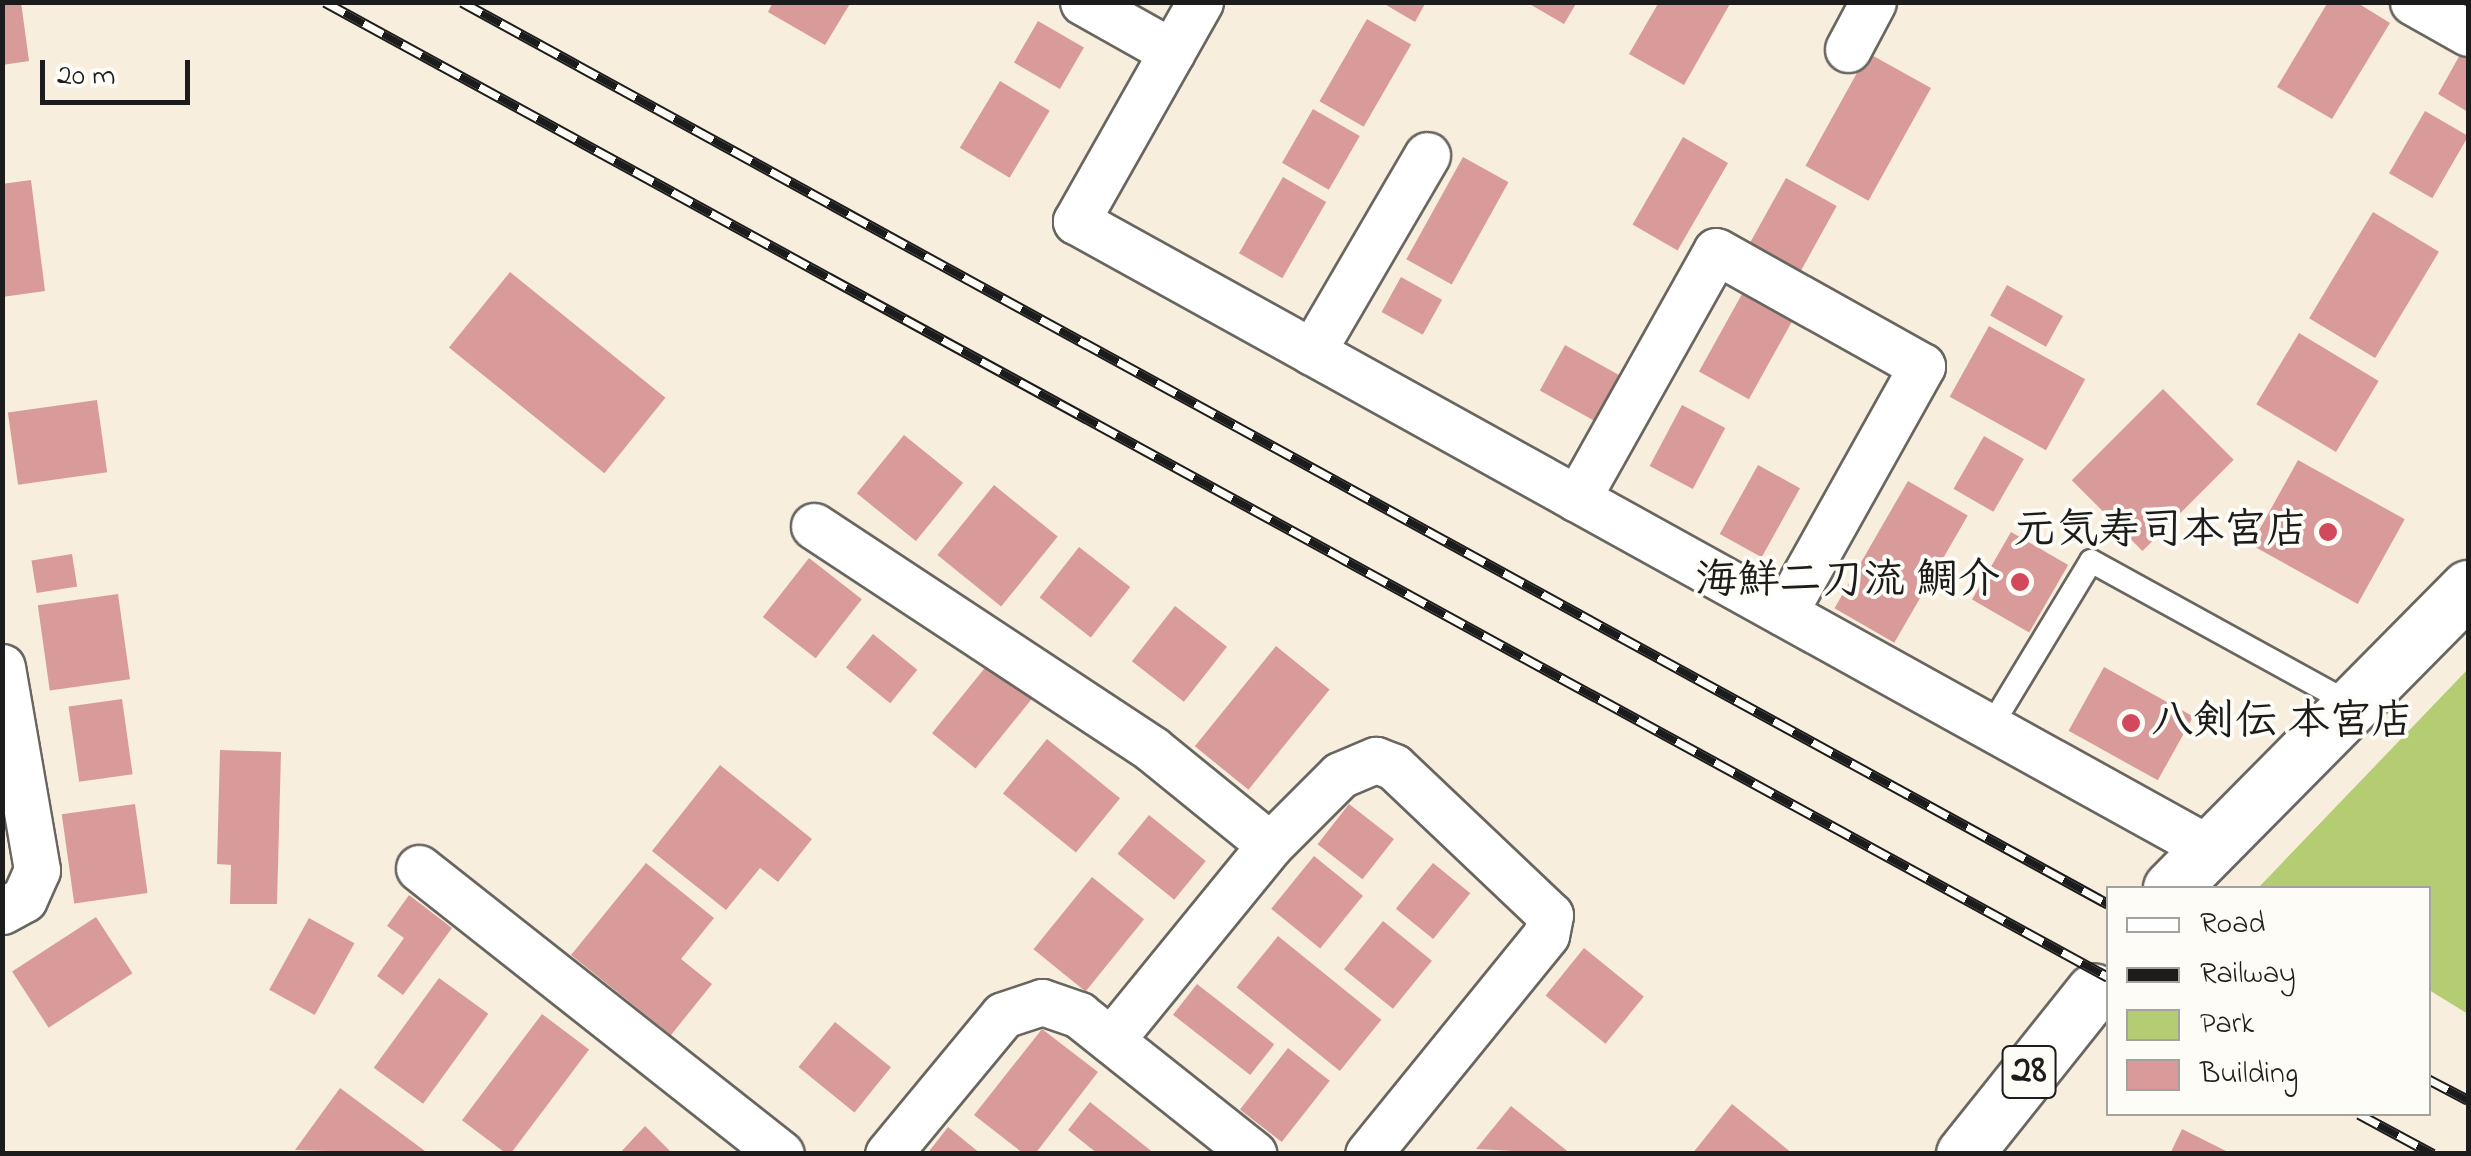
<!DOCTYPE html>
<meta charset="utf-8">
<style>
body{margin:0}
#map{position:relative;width:2471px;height:1156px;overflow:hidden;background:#f8eede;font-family:"Indie Flower","Klee One",sans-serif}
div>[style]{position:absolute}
.green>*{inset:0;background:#b5cd72}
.building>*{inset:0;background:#d99b99;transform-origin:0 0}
.roads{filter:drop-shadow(2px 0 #696660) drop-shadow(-2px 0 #696660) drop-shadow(0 2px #696660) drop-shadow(0 -2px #696660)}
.lane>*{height:22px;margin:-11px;padding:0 11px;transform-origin:11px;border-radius:11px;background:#fff}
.street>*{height:45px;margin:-22.5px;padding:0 22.5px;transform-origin:22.5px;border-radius:22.5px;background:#fff}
.primary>*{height:55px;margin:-27.5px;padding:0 27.5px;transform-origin:27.5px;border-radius:27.5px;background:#fff}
.rail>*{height:11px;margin-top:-5.5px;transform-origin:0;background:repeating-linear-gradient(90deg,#fdfcf7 0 22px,#1c1c1c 0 44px);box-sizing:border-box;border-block:2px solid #1c1c1c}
.dots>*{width:28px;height:28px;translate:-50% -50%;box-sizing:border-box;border:5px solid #fdfcf7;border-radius:50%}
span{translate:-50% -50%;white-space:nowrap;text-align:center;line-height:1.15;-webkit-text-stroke:8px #fdfcf7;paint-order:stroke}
.shield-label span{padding:2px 8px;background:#fdfcf7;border:2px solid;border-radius:8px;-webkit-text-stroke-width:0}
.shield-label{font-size:40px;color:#1c1c1c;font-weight:700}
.poi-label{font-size:42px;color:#1c1c1c;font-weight:700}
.right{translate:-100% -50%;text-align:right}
.left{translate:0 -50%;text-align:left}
.frame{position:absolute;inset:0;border:5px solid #1c1c1c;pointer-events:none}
.legend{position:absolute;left:2106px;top:886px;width:325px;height:230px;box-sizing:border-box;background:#fdfcf7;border:2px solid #a3a29f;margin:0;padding:12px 18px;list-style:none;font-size:30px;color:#1c1c1c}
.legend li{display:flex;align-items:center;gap:20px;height:50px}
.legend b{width:50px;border:2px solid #a3a29f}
.scale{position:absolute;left:40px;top:60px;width:150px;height:45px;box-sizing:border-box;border:5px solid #1c1c1c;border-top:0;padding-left:12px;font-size:30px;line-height:35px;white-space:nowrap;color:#1c1c1c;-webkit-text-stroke:8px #fdfcf7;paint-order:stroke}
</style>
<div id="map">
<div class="green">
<i style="clip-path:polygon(2468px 669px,2468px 1014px,2429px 990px,2428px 888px,2259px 887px)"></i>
</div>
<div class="building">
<i style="clip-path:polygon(2px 2px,21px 2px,29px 61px,2px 65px)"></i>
<i style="clip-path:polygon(773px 2px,851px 2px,825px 45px,768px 12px)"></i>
<i style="clip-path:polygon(1381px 2px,1426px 2px,1415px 22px)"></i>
<i style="clip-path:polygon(1526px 2px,1577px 2px,1564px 24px)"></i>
<i style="clip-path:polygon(1659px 2px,1731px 2px,1684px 85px,1629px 54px)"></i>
<i style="clip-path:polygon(2328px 2px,2356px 2px,2390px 23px,2332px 119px,2277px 87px)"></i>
<i style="left:1367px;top:19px;width:51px;height:95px;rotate:30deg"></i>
<i style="left:1038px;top:21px;width:53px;height:48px;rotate:30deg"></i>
<i style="left:1868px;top:53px;width:72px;height:129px;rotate:29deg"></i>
<i style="clip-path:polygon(2461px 53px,2468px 58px,2468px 112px,2438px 94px)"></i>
<i style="left:1000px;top:81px;width:58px;height:78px;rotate:31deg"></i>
<i style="left:1313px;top:109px;width:54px;height:62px;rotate:30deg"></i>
<i style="left:2425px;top:111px;width:50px;height:72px;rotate:30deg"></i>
<i style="left:1683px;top:137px;width:52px;height:101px;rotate:30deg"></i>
<i style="left:1463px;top:157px;width:52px;height:117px;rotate:29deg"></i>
<i style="left:1283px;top:177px;width:50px;height:88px;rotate:30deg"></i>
<i style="left:1786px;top:178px;width:58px;height:85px;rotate:29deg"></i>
<i style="clip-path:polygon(31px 180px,45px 291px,2px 297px,2px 184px)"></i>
<i style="left:2373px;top:212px;width:77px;height:124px;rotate:31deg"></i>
<i style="left:510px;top:272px;width:200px;height:97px;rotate:39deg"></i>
<i style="left:1401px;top:277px;width:47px;height:40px;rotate:29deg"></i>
<i style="left:1747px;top:285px;width:57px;height:99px;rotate:29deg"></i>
<i style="left:2007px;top:285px;width:64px;height:35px;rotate:29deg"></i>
<i style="left:1989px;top:326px;width:110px;height:81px;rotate:29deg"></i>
<i style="left:2299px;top:333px;width:93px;height:83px;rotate:31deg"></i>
<i style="left:1565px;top:345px;width:70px;height:52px;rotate:29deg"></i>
<i style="left:2163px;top:389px;width:100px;height:129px;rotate:45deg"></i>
<i style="left:97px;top:400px;width:73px;height:90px;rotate:82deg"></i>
<i style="left:1682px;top:405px;width:49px;height:69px;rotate:28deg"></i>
<i style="left:904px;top:435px;width:76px;height:75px;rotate:39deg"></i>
<i style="left:1984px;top:436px;width:46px;height:61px;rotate:30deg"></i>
<i style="left:2298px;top:460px;width:122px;height:97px;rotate:29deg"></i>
<i style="left:1758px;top:465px;width:48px;height:79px;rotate:29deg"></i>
<i style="left:1908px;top:481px;width:69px;height:147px;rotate:30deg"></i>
<i style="left:994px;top:485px;width:82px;height:90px;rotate:39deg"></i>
<i style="left:2011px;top:532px;width:66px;height:78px;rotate:30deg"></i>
<i style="left:1079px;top:547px;width:65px;height:64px;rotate:38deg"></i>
<i style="left:72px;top:554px;width:33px;height:41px;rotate:81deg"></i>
<i style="left:809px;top:558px;width:67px;height:75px;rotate:38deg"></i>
<i style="left:118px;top:594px;width:86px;height:81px;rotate:82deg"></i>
<i style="left:1175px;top:606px;width:66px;height:70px;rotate:38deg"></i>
<i style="left:873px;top:634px;width:57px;height:43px;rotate:39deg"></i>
<i style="left:1276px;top:646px;width:69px;height:129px;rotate:39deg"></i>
<i style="left:988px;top:664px;width:56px;height:89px;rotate:39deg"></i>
<i style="left:2104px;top:667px;width:102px;height:73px;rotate:29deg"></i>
<i style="left:122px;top:699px;width:76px;height:54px;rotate:82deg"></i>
<i style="left:1047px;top:739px;width:94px;height:70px;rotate:39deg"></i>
<i style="clip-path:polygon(220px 750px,281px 752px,277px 904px,230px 904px,231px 865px,217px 864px)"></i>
<i style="clip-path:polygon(720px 765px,812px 839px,778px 882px,760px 868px,726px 910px,652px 851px)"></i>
<i style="left:135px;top:804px;width:90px;height:74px;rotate:82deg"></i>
<i style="left:1349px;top:804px;width:57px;height:51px;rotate:38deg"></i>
<i style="left:1149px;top:815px;width:73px;height:50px;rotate:39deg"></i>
<i style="left:1314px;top:856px;width:63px;height:68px;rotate:39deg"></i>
<i style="clip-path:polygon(646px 863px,714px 918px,681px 959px,712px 984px,671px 1035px,571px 955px)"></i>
<i style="left:1433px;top:863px;width:48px;height:59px;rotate:39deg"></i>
<i style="left:1092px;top:877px;width:67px;height:93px;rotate:39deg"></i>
<i style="clip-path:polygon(409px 895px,452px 928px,403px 995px,377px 976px,404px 938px,387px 926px)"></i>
<i style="left:96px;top:917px;width:67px;height:100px;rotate:57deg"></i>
<i style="left:309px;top:918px;width:52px;height:82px;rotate:29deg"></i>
<i style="left:1383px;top:921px;width:63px;height:62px;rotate:39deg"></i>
<i style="left:1278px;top:936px;width:133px;height:66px;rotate:39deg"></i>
<i style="left:1584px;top:948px;width:77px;height:61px;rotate:39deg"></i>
<i style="left:439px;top:978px;width:61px;height:111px;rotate:36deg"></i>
<i style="left:1197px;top:984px;width:98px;height:39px;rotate:38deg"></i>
<i style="left:542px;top:1014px;width:59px;height:133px;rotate:37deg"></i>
<i style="left:835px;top:1022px;width:72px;height:58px;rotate:39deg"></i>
<i style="clip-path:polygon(1042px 1029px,1098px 1072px,1035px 1154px,1024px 1154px,974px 1115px)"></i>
<i style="left:1288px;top:1048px;width:53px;height:78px;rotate:38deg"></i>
<i style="clip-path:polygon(340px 1088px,429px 1154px,295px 1150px)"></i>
<i style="clip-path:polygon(1090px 1102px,1155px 1154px,1098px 1154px,1068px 1130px)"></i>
<i style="clip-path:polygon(1732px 1104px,1793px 1154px,1692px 1154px)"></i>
<i style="clip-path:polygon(1511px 1106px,1571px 1154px,1476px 1149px)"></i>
<i style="clip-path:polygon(645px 1126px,673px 1154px,619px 1154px)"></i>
<i style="clip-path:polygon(948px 1127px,981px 1154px,927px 1154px)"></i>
<i style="clip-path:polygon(2182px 1129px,2232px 1154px,2170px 1154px)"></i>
</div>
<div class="roads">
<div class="lane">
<i style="left:1990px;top:728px;width:195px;rotate:-58.8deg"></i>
<i style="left:2091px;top:561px;width:299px;rotate:28.8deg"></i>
</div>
<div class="street">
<i style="left:1083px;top:2px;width:102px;rotate:29.3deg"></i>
<i style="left:1200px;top:2px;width:252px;rotate:119.5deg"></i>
<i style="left:1076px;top:221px;width:1296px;rotate:28.98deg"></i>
<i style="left:2413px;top:2px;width:63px;rotate:29.4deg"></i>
<i style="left:1848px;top:49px;width:53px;rotate:-62deg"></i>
<i style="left:1312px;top:352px;width:228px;rotate:-59.7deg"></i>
<i style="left:1577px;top:499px;width:284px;rotate:-60.7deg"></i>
<i style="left:1716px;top:251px;width:236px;rotate:29.2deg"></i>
<i style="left:1922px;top:366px;width:283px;rotate:119.2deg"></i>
<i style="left:814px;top:526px;width:405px;rotate:33.4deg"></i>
<i style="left:1152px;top:749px;width:152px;rotate:39.1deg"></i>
<i style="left:2px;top:667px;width:206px;rotate:80.2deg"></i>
<i style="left:37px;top:870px;width:32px;rotate:114deg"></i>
<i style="left:24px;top:899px;width:25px;rotate:151deg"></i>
<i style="left:419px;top:868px;width:461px;rotate:38.3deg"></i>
<i style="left:1111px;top:1040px;width:252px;rotate:-50.8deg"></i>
<i style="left:1270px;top:845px;width:99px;rotate:-45deg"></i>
<i style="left:1340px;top:775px;width:39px;rotate:-23deg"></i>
<i style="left:1376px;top:760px;width:19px;rotate:21deg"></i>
<i style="left:1394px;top:767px;width:215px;rotate:43.5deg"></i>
<i style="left:1550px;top:915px;width:20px;rotate:101deg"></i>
<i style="left:1546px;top:935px;width:282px;rotate:129.1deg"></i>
<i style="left:888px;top:1154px;width:180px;rotate:-50.4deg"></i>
<i style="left:1003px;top:1015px;width:41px;rotate:-18.4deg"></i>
<i style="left:1042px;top:1002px;width:39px;rotate:19deg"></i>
<i style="left:1079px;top:1015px;width:223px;rotate:38.5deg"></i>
</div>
<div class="primary">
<i style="left:2171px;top:888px;width:422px;rotate:-45.3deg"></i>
<i style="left:1964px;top:1154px;width:208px;rotate:-51.4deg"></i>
</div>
</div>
<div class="rail">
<i style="left:325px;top:2px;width:2032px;rotate:28.67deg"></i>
<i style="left:462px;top:2px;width:1877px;rotate:28.72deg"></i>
<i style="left:2428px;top:1079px;width:45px;rotate:27.7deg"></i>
<i style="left:2359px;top:1114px;width:84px;rotate:28.4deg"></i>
</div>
<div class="dots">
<i style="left:2328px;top:532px;background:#d1495b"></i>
<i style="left:2020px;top:582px;background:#d1495b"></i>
<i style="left:2131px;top:723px;background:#d1495b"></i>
</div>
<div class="shield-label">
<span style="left:2029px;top:1072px">28</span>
</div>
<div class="poi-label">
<span class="right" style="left:2308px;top:532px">元気寿司本宮店</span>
<span class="right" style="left:2000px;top:582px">海鮮二刀流 鯛介</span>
<span class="left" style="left:2151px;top:723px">八剣伝 本宮店</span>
</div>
<div class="frame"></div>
<ul class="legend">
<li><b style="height:12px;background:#fff"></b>Road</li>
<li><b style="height:12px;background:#1c1c1c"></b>Railway</li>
<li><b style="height:28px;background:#b5cd72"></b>Park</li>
<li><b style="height:28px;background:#d99b99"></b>Building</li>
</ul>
<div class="scale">20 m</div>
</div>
